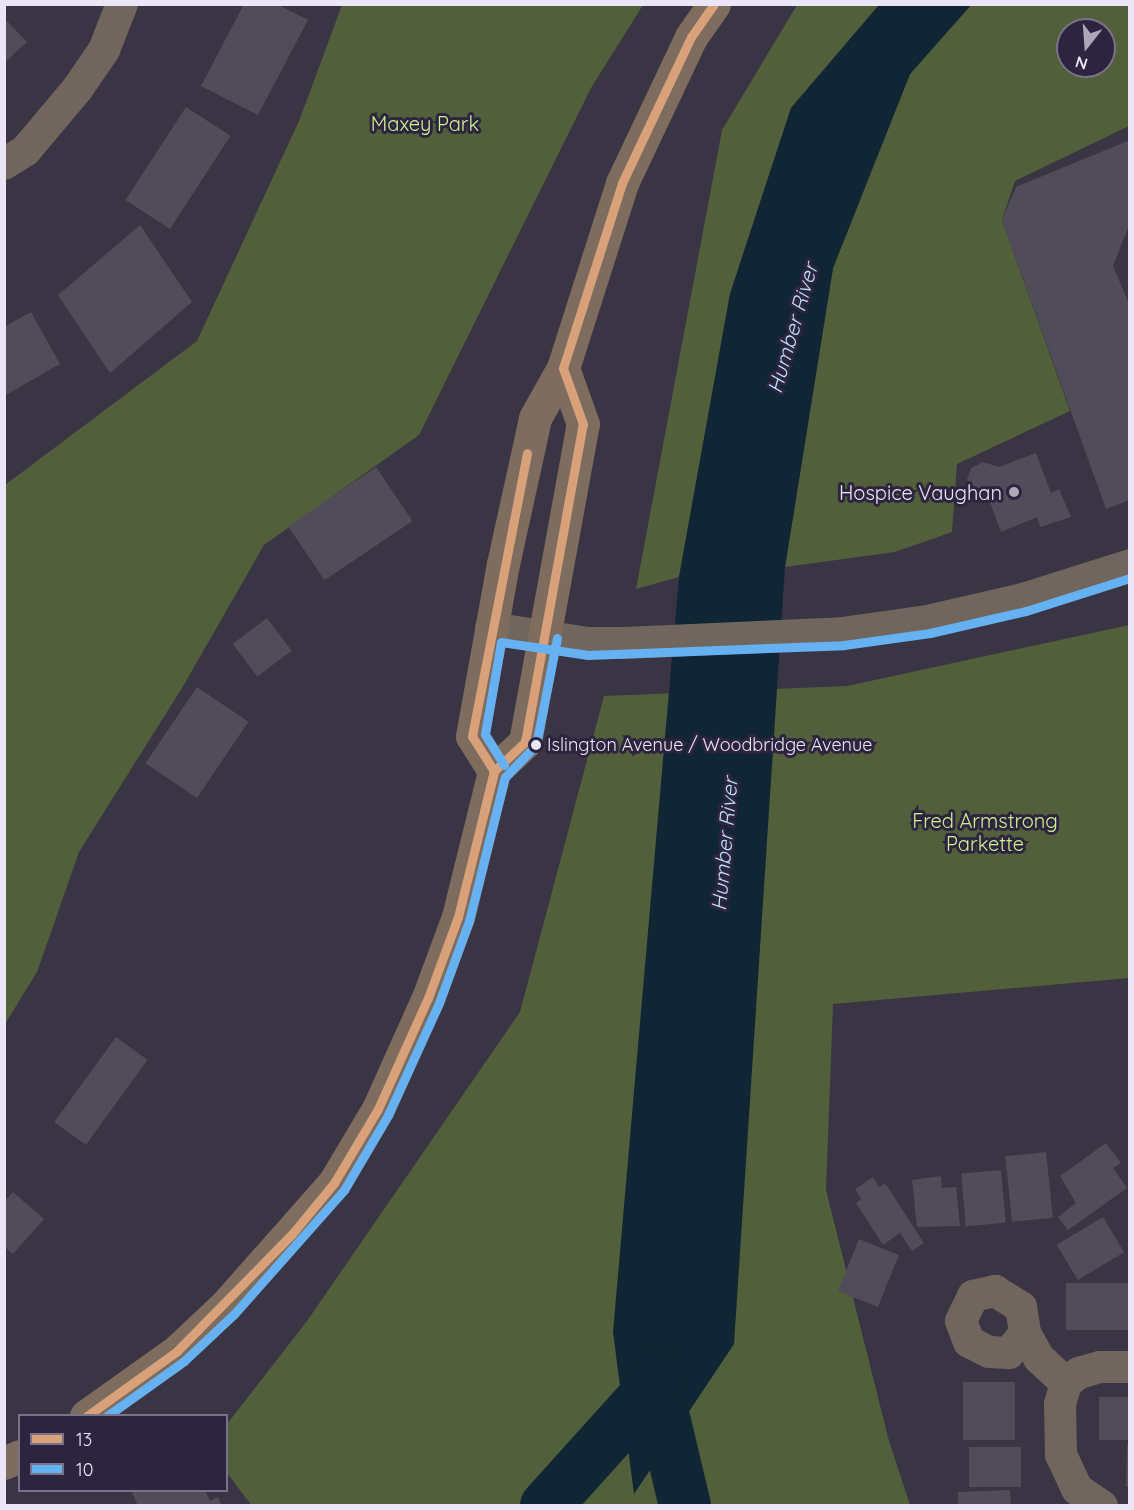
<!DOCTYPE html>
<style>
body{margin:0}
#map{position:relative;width:1134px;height:1510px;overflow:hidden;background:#3a3544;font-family:Quicksand,sans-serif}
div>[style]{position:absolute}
.green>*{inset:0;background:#515f3a}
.water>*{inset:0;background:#102634}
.river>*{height:52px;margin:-26px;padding:0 26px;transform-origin:26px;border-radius:26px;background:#102634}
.building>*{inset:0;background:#514c59;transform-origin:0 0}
.minor>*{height:32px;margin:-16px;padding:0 16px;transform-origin:16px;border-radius:16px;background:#70665d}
.major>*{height:33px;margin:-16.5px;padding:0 16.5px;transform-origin:16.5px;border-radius:16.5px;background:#7e6d5e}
.bus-1>*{height:9px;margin:-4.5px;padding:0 4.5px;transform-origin:4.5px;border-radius:4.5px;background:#d9a179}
.bus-2>*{height:9px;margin:-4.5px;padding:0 4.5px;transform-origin:4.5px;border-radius:4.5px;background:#66b1f2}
.dots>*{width:16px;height:16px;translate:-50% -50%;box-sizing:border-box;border:3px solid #2d253f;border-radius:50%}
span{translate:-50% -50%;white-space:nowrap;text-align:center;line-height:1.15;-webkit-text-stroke:6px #2d253f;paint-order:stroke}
.bus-label{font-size:18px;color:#eae6f7}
.left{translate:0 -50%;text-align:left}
.park-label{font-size:20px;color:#cef08f}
.poi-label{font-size:20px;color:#eae6f7}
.right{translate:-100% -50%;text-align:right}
.water-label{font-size:21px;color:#bae1f8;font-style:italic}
.frame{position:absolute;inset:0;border:6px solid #eae6f7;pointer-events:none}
.legend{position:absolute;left:18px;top:1414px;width:210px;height:78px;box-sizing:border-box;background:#2d253f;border:2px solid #797289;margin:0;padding:8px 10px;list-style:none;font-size:18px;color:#eae6f7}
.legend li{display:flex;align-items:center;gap:12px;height:30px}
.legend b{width:30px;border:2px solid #797289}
.north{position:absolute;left:1056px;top:18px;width:60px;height:60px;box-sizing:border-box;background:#2d253f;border:2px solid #797289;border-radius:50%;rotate:197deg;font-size:16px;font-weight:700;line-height:24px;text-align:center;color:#eae6f7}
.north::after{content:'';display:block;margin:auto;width:21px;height:27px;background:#aca8b8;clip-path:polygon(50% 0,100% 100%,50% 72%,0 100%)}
</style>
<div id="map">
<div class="green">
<i style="clip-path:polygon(342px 5px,643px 5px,591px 88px,419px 435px,264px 545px,182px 688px,79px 852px,37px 972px,5px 1024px,5px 485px,197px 341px,299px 121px)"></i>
<i style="clip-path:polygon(797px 5px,879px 5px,791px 108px,730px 294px,679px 577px,636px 589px,722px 130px)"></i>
<i style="clip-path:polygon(evenodd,971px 5px,1129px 5px,1129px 126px,1015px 181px,1002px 220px,1070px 411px,957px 464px,952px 532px,895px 552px,785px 567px,833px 268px,910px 74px,971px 5px,1068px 30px,1104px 30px,1104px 66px,1068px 66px,1068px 30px)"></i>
<i style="clip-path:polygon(1129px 625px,1129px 978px,833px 1004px,826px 1190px,889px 1441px,910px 1505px,252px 1506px,227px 1473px,227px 1424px,307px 1321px,520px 1012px,604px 696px,847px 686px)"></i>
</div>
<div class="water">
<i style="clip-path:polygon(879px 5px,971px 5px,910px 74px,833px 268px,785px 567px,734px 1344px,634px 1494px,613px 1332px,679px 577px,730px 294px,791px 108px)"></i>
</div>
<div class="river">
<i style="left:658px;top:1370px;width:14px;rotate:98deg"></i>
<i style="left:656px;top:1384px;width:125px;rotate:76.6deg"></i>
<i style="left:546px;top:1506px;width:164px;rotate:-48deg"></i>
</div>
<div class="building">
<i style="clip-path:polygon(244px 4px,277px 4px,308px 20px,258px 115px,201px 86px)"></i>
<i style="clip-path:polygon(4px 18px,27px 42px,4px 63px)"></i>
<i style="left:186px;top:107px;width:53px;height:111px;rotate:33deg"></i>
<i style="clip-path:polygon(1130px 140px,1130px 223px,1113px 266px,1130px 306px,1130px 500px,1106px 509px,1002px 220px,1016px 187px)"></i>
<i style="clip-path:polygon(140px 225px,192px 302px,110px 373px,58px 295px)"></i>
<i style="clip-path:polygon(31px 312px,60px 364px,4px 396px,4px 327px)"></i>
<i style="clip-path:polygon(1036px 453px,1051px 493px,1059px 489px,1071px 517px,1040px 527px,1037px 517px,1001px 532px,987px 494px,974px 491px,967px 480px,971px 468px,983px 462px,999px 467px)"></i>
<i style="left:376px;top:467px;width:65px;height:106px;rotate:56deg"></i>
<i style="left:267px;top:618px;width:41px;height:43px;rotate:53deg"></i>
<i style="left:197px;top:687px;width:62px;height:92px;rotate:34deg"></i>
<i style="left:116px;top:1037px;width:39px;height:105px;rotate:36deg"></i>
<i style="clip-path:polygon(1106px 1143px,1121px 1163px,1113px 1168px,1127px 1188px,1068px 1230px,1058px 1217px,1076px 1203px,1060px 1176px)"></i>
<i style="left:1046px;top:1152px;width:66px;height:41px;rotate:84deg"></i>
<i style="left:1001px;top:1170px;width:53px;height:40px;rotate:85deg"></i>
<i style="clip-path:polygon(941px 1176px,942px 1188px,956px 1187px,960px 1226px,917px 1227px,912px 1180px)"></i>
<i style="clip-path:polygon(873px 1177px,879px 1187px,885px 1183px,924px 1243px,912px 1251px,900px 1233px,883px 1245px,856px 1203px,861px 1199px,855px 1189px)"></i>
<i style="clip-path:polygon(13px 1192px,44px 1219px,13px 1254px,4px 1246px,4px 1202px)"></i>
<i style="left:1103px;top:1217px;width:41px;height:54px;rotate:59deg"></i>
<i style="left:859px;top:1239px;width:43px;height:56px;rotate:22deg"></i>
<i style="left:1066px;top:1283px;width:63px;height:47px"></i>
<i style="left:963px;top:1382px;width:52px;height:58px"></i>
<i style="left:1130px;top:1397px;width:43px;height:31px;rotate:90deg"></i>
<i style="clip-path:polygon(1127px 1445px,1130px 1445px,1130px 1487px,1126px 1487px)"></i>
<i style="left:969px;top:1447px;width:52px;height:40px"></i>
<i style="clip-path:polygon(131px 1490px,205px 1490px,210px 1501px,218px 1497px,222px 1506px,138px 1506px)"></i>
<i style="clip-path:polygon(1010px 1490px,1011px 1506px,958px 1506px,958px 1492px)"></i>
</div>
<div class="minor">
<i style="left:4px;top:164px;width:26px;rotate:-32deg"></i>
<i style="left:26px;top:150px;width:81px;rotate:-50deg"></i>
<i style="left:78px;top:88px;width:46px;rotate:-55.6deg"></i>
<i style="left:104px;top:50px;width:49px;rotate:-68.6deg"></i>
<i style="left:491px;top:628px;width:98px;rotate:8.8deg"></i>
<i style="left:588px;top:643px;width:37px"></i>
<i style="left:625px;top:643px;width:217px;rotate:-2.6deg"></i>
<i style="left:842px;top:633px;width:86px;rotate:-8deg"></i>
<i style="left:927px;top:621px;width:98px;rotate:-12.9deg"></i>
<i style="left:1023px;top:599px;width:112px;rotate:-17.6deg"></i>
<i style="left:1025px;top:1333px;width:26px;rotate:129deg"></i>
<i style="left:1009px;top:1353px;width:20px;rotate:-177deg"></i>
<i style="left:989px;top:1352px;width:22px;rotate:-153deg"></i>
<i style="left:969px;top:1342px;width:22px;rotate:-111deg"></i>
<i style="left:961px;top:1321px;width:28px;rotate:-64deg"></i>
<i style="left:973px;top:1296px;width:23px;rotate:-13deg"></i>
<i style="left:995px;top:1291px;width:31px;rotate:32deg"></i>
<i style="left:1021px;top:1307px;width:26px;rotate:81deg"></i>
<i style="left:1025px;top:1333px;width:29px;rotate:61deg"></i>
<i style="left:1039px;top:1358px;width:37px;rotate:43deg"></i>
<i style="left:1102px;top:1506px;width:30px;rotate:-146deg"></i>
<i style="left:1077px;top:1489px;width:38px;rotate:-115deg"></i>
<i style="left:1061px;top:1455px;width:51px;rotate:-91.1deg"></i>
<i style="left:1060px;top:1404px;width:22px;rotate:-74deg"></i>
<i style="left:1066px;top:1383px;width:16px;rotate:-38deg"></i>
<i style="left:1079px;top:1373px;width:22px;rotate:-16deg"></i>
<i style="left:1100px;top:1367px;width:30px"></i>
</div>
<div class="major">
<i style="left:494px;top:771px;width:41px;rotate:-122.2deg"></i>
<i style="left:472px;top:736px;width:175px;rotate:-79.8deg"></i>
<i style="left:503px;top:564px;width:149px;rotate:-77.6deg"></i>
<i style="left:535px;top:418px;width:57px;rotate:-60.8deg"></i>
<i style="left:563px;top:368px;width:194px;rotate:-72.3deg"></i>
<i style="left:622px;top:183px;width:161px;rotate:-64.7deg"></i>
<i style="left:691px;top:37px;width:40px;rotate:-55.1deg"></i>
<i style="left:86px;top:1416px;width:112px;rotate:-35.5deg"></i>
<i style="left:177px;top:1351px;width:66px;rotate:-43.2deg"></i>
<i style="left:225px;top:1306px;width:164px;rotate:-48.5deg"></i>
<i style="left:334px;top:1183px;width:86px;rotate:-59.3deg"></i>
<i style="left:378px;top:1109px;width:122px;rotate:-65.8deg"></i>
<i style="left:428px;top:998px;width:86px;rotate:-69.7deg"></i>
<i style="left:458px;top:917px;width:150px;rotate:-76.1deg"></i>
<i style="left:494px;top:771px;width:42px;rotate:-43.1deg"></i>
<i style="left:525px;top:742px;width:323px;rotate:-79.7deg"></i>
<i style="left:583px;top:424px;width:59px;rotate:-109.7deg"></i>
<i style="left:4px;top:1463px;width:17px;rotate:-24deg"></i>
</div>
<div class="bus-1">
<i style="left:484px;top:812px;width:42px;rotate:-76.3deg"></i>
<i style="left:494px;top:771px;width:41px;rotate:-122.2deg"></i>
<i style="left:472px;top:736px;width:288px;rotate:-79deg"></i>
<i style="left:87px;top:1416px;width:111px;rotate:-35.8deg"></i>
<i style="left:177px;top:1351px;width:164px;rotate:-45.5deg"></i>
<i style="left:292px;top:1234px;width:66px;rotate:-50.5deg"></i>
<i style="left:334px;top:1183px;width:86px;rotate:-59.3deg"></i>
<i style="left:378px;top:1109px;width:122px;rotate:-65.8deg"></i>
<i style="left:428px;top:998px;width:86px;rotate:-69.7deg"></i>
<i style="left:458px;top:917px;width:150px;rotate:-76.1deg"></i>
<i style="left:494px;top:771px;width:42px;rotate:-43.1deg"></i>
<i style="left:525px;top:742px;width:323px;rotate:-79.7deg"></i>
<i style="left:583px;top:424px;width:59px;rotate:-109.7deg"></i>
<i style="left:563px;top:368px;width:194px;rotate:-72.3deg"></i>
<i style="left:622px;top:183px;width:161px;rotate:-64.7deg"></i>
<i style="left:691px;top:37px;width:40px;rotate:-55.1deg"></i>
</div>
<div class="bus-2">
<i style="left:504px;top:765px;width:36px;rotate:-122deg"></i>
<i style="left:485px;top:734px;width:93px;rotate:-80.1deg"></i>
<i style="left:501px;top:642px;width:88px;rotate:8.5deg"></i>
<i style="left:588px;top:655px;width:256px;rotate:-2.2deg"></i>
<i style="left:844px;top:645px;width:87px;rotate:-7.9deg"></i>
<i style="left:930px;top:633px;width:98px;rotate:-12.9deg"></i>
<i style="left:1026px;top:611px;width:109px;rotate:-17.6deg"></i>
<i style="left:107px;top:1416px;width:95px;rotate:-35.5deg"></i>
<i style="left:184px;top:1361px;width:69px;rotate:-43.2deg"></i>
<i style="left:234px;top:1314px;width:166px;rotate:-48.4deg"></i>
<i style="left:344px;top:1190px;width:87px;rotate:-59.6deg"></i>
<i style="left:388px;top:1115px;width:123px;rotate:-65.5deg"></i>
<i style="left:439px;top:1003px;width:87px;rotate:-69.9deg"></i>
<i style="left:469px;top:921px;width:148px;rotate:-76deg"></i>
<i style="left:505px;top:777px;width:45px;rotate:-45.9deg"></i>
<i style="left:536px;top:745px;width:109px;rotate:-78.9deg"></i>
</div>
<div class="dots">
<i style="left:1014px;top:492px;background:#aca8b8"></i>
<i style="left:536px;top:745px;background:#eae6f7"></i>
</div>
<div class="bus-label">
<span class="left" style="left:547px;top:745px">Islington Avenue / Woodbridge Avenue</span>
</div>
<div class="park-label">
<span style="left:425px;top:123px">Maxey Park</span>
<span style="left:985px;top:832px">Fred Armstrong<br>Parkette</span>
</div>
<div class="poi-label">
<span class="right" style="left:1002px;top:492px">Hospice Vaughan</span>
</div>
<div class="water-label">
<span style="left:792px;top:328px;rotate:-74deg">Humber River</span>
<span style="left:724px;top:844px;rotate:-85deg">Humber River</span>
</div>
<div class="frame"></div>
<ul class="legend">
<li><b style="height:8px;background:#d9a179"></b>13</li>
<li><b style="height:8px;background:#66b1f2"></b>10</li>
</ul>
<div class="north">N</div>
</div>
